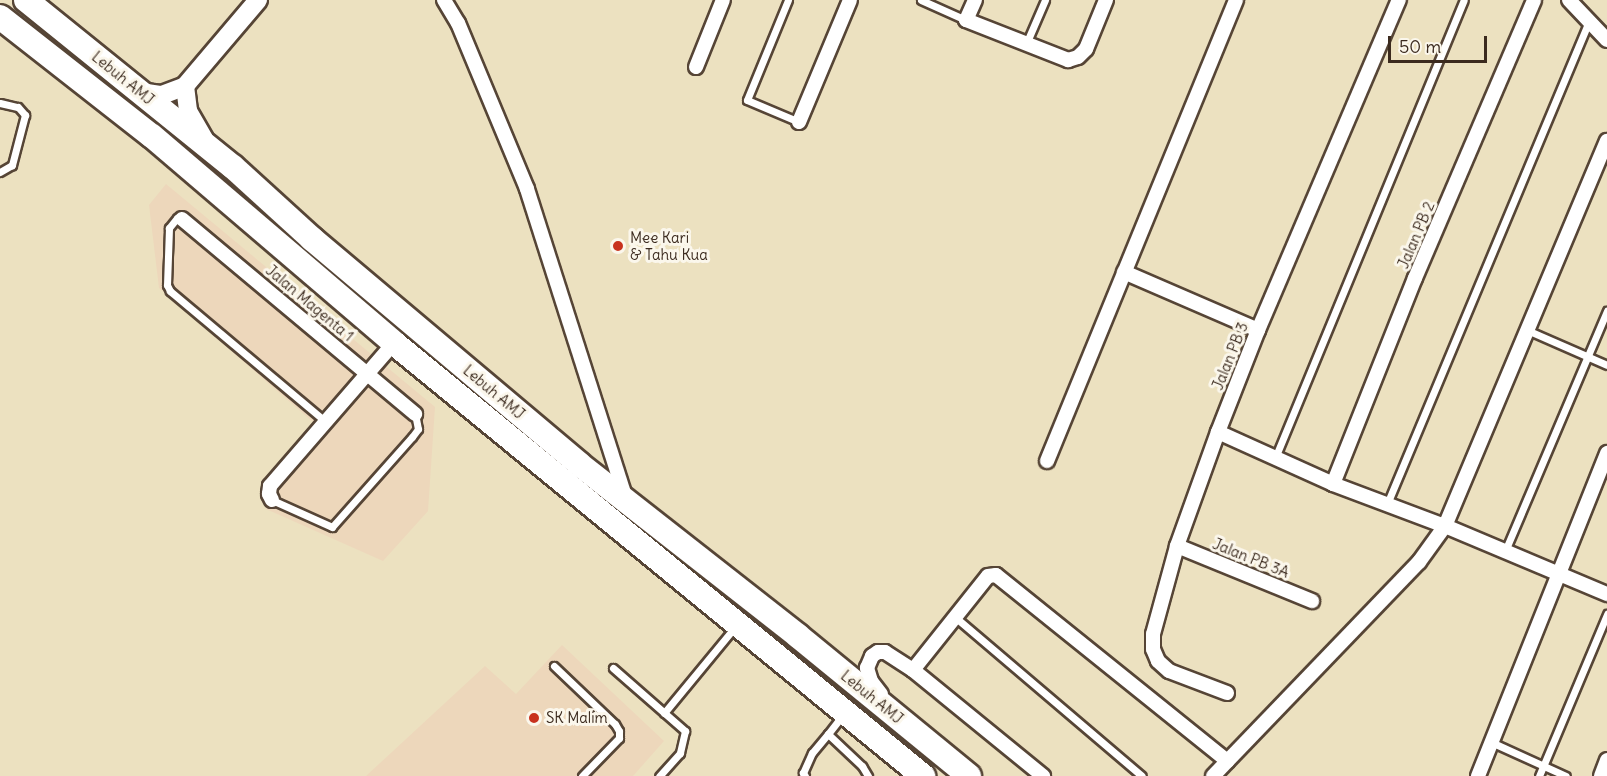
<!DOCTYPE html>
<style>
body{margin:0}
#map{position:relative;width:1607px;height:776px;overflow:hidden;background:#ece1c0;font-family:Delius,sans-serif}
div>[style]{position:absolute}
.built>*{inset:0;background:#edd7bb}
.roads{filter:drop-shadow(2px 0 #564536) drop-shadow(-2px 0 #564536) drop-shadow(0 2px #564536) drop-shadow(0 -2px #564536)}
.service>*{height:7px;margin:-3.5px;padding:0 3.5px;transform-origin:3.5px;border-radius:3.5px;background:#fff}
.minor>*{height:14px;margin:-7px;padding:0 7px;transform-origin:7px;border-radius:7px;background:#fff}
.tertiary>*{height:18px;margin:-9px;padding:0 9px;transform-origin:9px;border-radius:9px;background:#fff}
.trunk>*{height:24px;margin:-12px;padding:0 12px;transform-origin:12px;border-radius:12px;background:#fff}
.dots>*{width:16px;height:16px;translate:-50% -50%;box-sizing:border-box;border:3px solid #fbf7ec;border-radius:50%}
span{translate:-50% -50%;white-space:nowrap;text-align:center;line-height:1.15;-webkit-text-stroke:6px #fbf7ec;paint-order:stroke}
.street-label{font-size:15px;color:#3b2a1e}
.poi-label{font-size:15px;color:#3b2a1e}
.left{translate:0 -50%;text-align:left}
.scale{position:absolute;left:1388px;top:36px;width:99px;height:27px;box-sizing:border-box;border:3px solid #3b2a1e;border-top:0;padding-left:8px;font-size:18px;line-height:21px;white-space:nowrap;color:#3b2a1e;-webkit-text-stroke:4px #fbf7ec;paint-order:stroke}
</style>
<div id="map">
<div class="built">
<i style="clip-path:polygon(166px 184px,435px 407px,428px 511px,383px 561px,266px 509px,262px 486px,313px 422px,159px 288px,149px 205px)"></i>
<i style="clip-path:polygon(562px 645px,664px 741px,633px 776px,366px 776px,485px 666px,516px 694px)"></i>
</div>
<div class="roads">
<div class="service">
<i style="left:788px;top:0;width:108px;rotate:112.3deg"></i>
<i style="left:747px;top:100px;width:56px;rotate:22.9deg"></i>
<i style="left:921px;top:0;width:49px;rotate:24deg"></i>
<i style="left:1026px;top:44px;width:48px;rotate:-66.6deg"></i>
<i style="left:0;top:103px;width:18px;rotate:13deg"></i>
<i style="left:18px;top:107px;width:11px;rotate:49deg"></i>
<i style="left:25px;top:115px;width:52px;rotate:104.6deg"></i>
<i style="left:12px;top:165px;width:14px;rotate:150deg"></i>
<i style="left:182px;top:219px;width:5px;rotate:-169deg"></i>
<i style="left:177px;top:218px;width:13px;rotate:129deg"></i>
<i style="left:169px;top:228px;width:57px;rotate:92deg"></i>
<i style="left:167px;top:285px;width:7px;rotate:63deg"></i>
<i style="left:170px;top:291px;width:202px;rotate:40deg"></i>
<i style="left:1527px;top:330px;width:87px;rotate:23.6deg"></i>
<i style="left:1275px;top:458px;width:495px;rotate:-67.6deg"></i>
<i style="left:272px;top:500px;width:66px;rotate:24.2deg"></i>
<i style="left:332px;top:527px;width:120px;rotate:-48.4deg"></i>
<i style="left:412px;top:437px;width:10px;rotate:-53deg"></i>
<i style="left:418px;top:429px;width:15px;rotate:-101deg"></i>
<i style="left:1387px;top:504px;width:524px;rotate:-67.3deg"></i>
<i style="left:1505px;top:551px;width:261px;rotate:-67deg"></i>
<i style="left:955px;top:617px;width:245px;rotate:40.4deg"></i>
<i style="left:554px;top:666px;width:84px;rotate:43.6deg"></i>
<i style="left:615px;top:724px;width:8px;rotate:60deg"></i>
<i style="left:619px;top:731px;width:7px;rotate:90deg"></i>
<i style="left:619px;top:738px;width:53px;rotate:134.2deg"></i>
<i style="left:613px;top:668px;width:96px;rotate:41.2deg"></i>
<i style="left:685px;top:731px;width:23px;rotate:103deg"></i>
<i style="left:680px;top:753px;width:31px;rotate:132deg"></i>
<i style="left:664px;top:713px;width:110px;rotate:-50.5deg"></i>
<i style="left:842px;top:716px;width:23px;rotate:128deg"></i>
<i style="left:828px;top:734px;width:47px;rotate:43.3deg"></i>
<i style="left:862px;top:766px;width:12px;rotate:59deg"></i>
<i style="left:1491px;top:742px;width:82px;rotate:24.4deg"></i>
<i style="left:805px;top:776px;width:4px;rotate:-124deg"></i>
<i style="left:803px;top:773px;width:22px;rotate:-66deg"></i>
<i style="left:812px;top:753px;width:25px;rotate:-50deg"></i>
<i style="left:1539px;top:776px;width:176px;rotate:-67.2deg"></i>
</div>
<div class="minor">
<i style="left:444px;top:0;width:27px;rotate:59deg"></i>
<i style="left:458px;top:23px;width:180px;rotate:67.4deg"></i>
<i style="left:527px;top:189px;width:325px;rotate:72.3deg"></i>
<i style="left:975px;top:0;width:22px;rotate:114deg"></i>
<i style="left:966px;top:20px;width:110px;rotate:21.4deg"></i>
<i style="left:1068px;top:60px;width:10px;rotate:-17deg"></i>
<i style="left:1078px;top:57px;width:11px;rotate:-45deg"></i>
<i style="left:1086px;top:49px;width:53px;rotate:-67.8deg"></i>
<i style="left:1569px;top:0;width:55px;rotate:46.5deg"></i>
<i style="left:696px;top:67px;width:72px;rotate:-68.1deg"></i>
<i style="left:799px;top:122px;width:132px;rotate:-67.3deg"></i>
<i style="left:182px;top:219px;width:304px;rotate:39.9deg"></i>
<i style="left:1124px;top:272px;width:146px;rotate:23.4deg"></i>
<i style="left:1218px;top:432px;width:126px;rotate:24.3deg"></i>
<i style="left:1333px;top:484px;width:120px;rotate:20.6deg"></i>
<i style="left:1445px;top:526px;width:176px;rotate:22.8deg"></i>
<i style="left:1047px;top:461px;width:498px;rotate:-67.7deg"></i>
<i style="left:1333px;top:484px;width:222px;rotate:-68.3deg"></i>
<i style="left:1415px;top:278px;width:302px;rotate:-66.8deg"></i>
<i style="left:272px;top:500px;width:7px;rotate:-117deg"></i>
<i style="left:269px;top:494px;width:8px;rotate:-83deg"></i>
<i style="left:270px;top:486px;width:189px;rotate:-49.1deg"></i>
<i style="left:1177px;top:546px;width:146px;rotate:22.2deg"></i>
<i style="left:913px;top:670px;width:120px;rotate:-51.4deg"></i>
<i style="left:988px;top:576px;width:8px;rotate:-7deg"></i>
<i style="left:996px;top:575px;width:297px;rotate:38.8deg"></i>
<i style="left:1227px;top:693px;width:62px;rotate:-159.2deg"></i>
<i style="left:1169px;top:671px;width:15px;rotate:-138deg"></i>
<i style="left:1158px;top:661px;width:13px;rotate:-113deg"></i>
<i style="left:1153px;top:649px;width:15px;rotate:-90deg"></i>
<i style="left:1153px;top:634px;width:91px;rotate:-74.7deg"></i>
<i style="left:1177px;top:546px;width:121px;rotate:-70.2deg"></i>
<i style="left:1218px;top:432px;width:110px;rotate:-68.6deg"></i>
<i style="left:1258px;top:330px;width:359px;rotate:-66.9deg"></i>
<i style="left:881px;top:694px;width:16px;rotate:-128deg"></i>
<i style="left:871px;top:681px;width:14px;rotate:-107deg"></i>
<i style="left:867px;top:668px;width:13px;rotate:-67deg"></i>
<i style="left:872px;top:656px;width:7px;rotate:-34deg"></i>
<i style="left:878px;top:652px;width:7px"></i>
<i style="left:885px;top:652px;width:33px;rotate:33deg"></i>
<i style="left:913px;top:670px;width:168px;rotate:39.2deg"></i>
<i style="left:1213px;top:776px;width:297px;rotate:-46.1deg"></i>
<i style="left:1419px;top:562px;width:44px;rotate:-54.2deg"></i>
<i style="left:1445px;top:526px;width:418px;rotate:-67.2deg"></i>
<i style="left:1478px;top:776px;width:348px;rotate:-68.2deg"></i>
<i style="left:1601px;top:776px;width:17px;rotate:-69deg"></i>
</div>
<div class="tertiary">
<i style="left:185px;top:86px;width:25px;rotate:83deg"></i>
<i style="left:188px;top:111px;width:32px;rotate:60deg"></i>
<i style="left:140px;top:92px;width:22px;rotate:8deg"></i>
<i style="left:162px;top:95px;width:25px;rotate:-21deg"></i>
<i style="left:185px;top:86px;width:113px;rotate:-49.7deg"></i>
</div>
<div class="trunk">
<i style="left:26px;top:0;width:266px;rotate:38.9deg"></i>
<i style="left:233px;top:167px;width:107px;rotate:42.3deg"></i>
<i style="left:312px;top:239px;width:349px;rotate:40.1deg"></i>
<i style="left:579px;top:464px;width:278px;rotate:38.1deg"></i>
<i style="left:798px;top:636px;width:221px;rotate:39.3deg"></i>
<i style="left:0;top:17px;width:193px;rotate:38.1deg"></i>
<i style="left:152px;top:136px;width:318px;rotate:40.5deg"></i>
<i style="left:394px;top:343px;width:684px;rotate:39.3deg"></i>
</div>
</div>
<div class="dots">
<i style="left:618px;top:246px;background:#c8321e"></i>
<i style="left:534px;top:718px;background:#c8321e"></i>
</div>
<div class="street-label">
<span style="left:123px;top:78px;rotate:39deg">Lebuh AMJ</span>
<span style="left:1416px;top:235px;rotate:-67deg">Jalan PB 2</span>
<span style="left:310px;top:303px;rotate:40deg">Jalan Magenta 1</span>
<span style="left:1230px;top:356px;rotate:-68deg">Jalan PB 3</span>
<span style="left:494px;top:392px;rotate:40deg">Lebuh AMJ</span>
<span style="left:1251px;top:558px;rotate:22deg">Jalan PB 3A</span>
<span style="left:872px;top:697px;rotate:39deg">Lebuh AMJ</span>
</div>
<div class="poi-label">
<span class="left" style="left:630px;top:246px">Mee Kari<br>&amp; Tahu Kua</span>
<span class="left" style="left:546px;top:718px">SK Malim</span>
</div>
<div class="scale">50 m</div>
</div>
